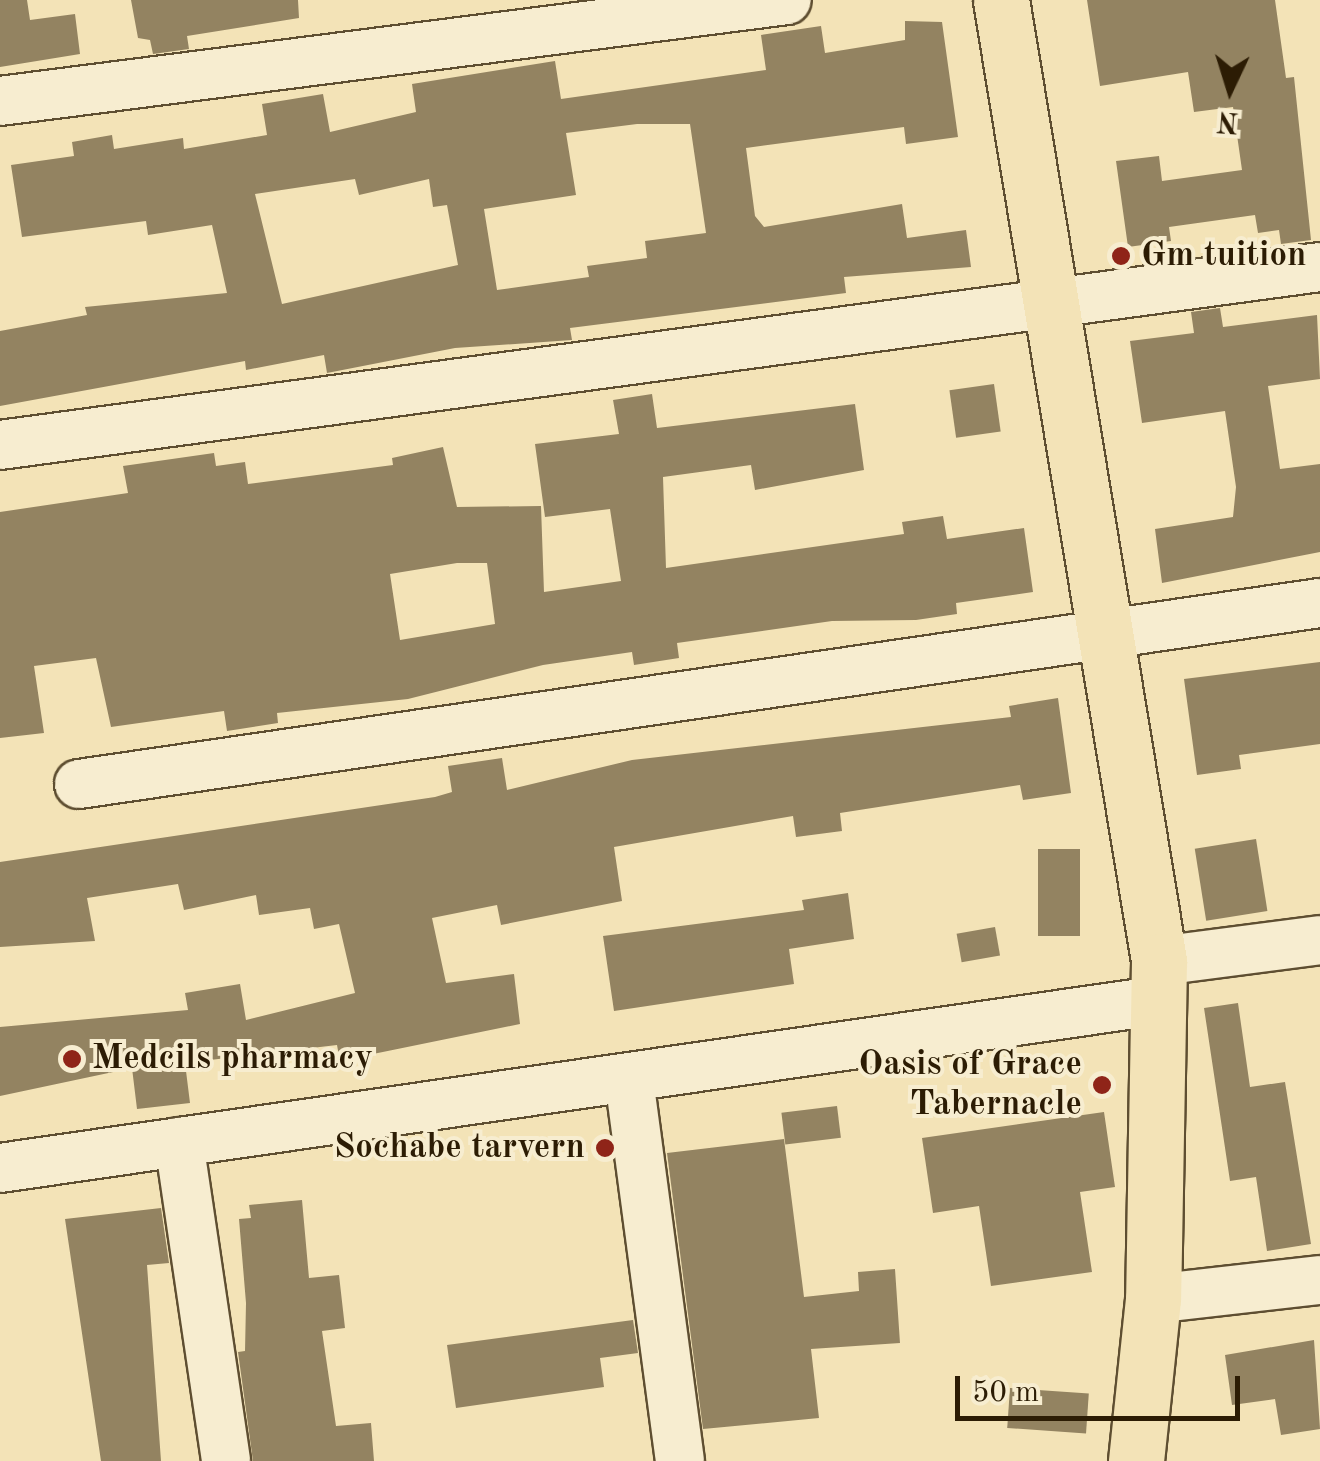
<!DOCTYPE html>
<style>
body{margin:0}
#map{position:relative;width:1320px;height:1461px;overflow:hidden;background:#f3e3b7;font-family:"Old Standard TT",serif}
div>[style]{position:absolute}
.building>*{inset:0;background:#938361;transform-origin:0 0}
.roads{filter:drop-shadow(2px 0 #5e4e31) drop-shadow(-2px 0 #5e4e31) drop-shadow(0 2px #5e4e31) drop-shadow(0 -2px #5e4e31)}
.minor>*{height:48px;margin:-24px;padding:0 24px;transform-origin:24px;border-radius:24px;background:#f7edd0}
.major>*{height:55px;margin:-27.5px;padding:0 27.5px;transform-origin:27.5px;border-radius:27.5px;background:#f3e3b7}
.dots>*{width:28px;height:28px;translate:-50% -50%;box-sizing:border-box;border:5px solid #f7edd0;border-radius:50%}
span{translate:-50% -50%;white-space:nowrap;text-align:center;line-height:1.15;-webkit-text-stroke:8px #f7edd0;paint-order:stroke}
.poi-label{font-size:35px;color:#2c1c04;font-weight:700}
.left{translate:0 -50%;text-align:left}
.right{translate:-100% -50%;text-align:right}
.north{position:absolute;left:1180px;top:40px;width:100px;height:100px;-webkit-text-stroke:8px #f7edd0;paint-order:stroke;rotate:184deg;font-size:28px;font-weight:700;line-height:40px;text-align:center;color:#2c1c04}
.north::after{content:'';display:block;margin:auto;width:35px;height:45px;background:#2c1c04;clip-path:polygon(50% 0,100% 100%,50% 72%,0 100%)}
.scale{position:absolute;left:955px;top:1376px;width:285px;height:45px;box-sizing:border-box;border:5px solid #2c1c04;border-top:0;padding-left:12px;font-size:30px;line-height:35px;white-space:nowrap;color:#2c1c04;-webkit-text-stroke:8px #f7edd0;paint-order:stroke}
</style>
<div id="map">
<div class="building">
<i style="clip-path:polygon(0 0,27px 0,30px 20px,75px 14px,80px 54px,0 67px)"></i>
<i style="clip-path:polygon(131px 0,298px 0,299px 18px,187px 36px,189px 49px,153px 54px,150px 40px,138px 38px)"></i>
<i style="clip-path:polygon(1087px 0,1275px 0,1286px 78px,1294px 77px,1311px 240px,1281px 244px,1279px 230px,1258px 233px,1255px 215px,1169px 227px,1171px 241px,1128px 247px,1116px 161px,1159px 156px,1162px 181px,1242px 170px,1233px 107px,1194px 112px,1188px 72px,1100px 86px)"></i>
<i style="clip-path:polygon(evenodd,905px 21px,942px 22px,958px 137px,906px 144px,904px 127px,746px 148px,755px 216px,764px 227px,902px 204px,907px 238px,966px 230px,971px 267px,844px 277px,846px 293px,570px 328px,572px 340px,455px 348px,327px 373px,324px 355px,246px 370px,245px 361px,0 406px,0 331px,87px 315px,85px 307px,227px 293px,212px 225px,148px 235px,146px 221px,22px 237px,11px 165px,74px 156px,72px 142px,112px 135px,114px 149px,183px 138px,184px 149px,267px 135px,262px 104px,323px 94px,330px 132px,416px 112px,412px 84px,555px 61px,561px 99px,766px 70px,761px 35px,821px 26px,825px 53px,905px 40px,905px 21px,637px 124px,690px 124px,706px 233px,645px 241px,647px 258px,587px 266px,589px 277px,497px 290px,484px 209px,576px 195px,566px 133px,637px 124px,905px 21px,355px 179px,359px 195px,429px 179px,433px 207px,447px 205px,458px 265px,282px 304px,255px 194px,355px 179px)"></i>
<i style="clip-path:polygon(1220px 308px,1223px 327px,1317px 315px,1320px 379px,1268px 386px,1280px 469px,1320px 464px,1320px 552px,1162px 583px,1155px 529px,1233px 517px,1236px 487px,1225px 411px,1142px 423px,1130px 341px,1194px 333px,1191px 312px)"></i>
<i style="left:994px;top:384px;width:48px;height:45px;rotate:82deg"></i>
<i style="clip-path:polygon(evenodd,652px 394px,657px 428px,855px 404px,864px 470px,755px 490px,751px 465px,663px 477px,666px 568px,904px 534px,902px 522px,943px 516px,947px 539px,1024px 528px,1033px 592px,956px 603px,957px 614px,916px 620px,832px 621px,677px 643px,679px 658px,634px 665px,632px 652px,543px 665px,408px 699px,277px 713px,278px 723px,227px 731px,224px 711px,111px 727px,96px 658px,34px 666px,44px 733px,0 738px,0 512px,128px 493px,123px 466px,214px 453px,216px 466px,245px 462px,248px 484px,393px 465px,392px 458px,443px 447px,457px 507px,541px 506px,544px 592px,621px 581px,610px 509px,545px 517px,535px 444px,619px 434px,613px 400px,652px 394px,457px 563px,487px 563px,495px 624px,400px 640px,390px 574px,457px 563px)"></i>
<i style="clip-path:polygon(1320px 662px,1320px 744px,1239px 755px,1241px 769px,1197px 775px,1184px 679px)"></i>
<i style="clip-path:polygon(1058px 698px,1071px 793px,1023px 800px,1020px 785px,840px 813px,842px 831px,796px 837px,793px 816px,614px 847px,622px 901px,501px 925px,497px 905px,432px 918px,446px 983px,514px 974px,520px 1024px,373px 1054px,339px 1056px,337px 1045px,185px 1063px,190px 1103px,137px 1109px,132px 1068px,0 1096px,0 1027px,188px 1010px,185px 993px,240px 984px,246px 1020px,355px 993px,339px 924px,314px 929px,310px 908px,259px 915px,256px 895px,184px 910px,178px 884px,87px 898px,95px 941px,0 947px,0 862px,435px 797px,452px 792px,448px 766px,502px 758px,507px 790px,632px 760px,1011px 717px,1009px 706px)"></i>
<i style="left:1256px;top:839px;width:73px;height:62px;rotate:81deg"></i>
<i style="left:1038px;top:849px;width:42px;height:87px"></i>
<i style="clip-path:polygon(848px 893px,854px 939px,789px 949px,794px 984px,614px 1011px,603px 936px,804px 910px,802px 900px)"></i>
<i style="left:995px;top:927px;width:29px;height:39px;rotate:80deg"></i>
<i style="clip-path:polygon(1238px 1003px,1250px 1087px,1285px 1082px,1311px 1244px,1267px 1251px,1256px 1177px,1230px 1181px,1204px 1008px)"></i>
<i style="left:837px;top:1106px;width:32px;height:56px;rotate:83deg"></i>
<i style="clip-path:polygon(1104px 1112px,1115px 1187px,1080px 1192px,1092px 1272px,991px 1286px,979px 1206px,933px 1213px,922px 1138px)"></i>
<i style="clip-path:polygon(784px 1139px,804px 1297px,859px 1291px,858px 1272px,895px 1269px,900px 1343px,811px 1349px,819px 1418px,703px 1429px,667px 1153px)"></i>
<i style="clip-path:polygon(302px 1200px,309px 1278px,339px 1275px,345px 1328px,322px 1331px,336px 1426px,371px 1423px,374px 1461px,253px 1461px,238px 1352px,245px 1351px,246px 1303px,239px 1219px,251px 1218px,249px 1205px)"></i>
<i style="clip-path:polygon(161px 1208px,169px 1263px,147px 1265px,161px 1461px,101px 1461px,65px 1219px)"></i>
<i style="clip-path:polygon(633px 1320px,638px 1353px,600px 1358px,604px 1387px,456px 1408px,447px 1345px)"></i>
<i style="clip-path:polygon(1314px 1340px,1320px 1429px,1281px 1435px,1275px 1399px,1232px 1405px,1225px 1355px)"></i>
<i style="left:1010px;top:1388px;width:79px;height:40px;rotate:4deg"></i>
</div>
<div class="roads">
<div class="minor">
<i style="left:0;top:101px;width:793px;rotate:-7.31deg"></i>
<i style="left:0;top:445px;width:1332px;rotate:-7.68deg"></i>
<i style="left:79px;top:784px;width:1254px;rotate:-8.3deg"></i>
<i style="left:1159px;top:961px;width:162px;rotate:-7.4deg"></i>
<i style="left:629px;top:1079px;width:385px;rotate:82.4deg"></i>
<i style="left:179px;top:1142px;width:322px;rotate:81.6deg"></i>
<i style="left:0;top:1168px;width:1167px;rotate:-8.23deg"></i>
<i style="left:1153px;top:1299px;width:168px;rotate:-6.5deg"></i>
</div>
<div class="major">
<i style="left:1001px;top:0;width:974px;rotate:80.66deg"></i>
<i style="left:1159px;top:961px;width:338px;rotate:91deg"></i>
<i style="left:1153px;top:1299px;width:163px;rotate:96deg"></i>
</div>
</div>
<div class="dots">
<i style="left:1121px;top:256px;background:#8f2418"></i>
<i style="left:72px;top:1059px;background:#8f2418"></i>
<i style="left:1102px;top:1085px;background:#8f2418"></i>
<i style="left:605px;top:1148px;background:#8f2418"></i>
</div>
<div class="poi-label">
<span class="left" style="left:1141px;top:256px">Gm tuition</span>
<span class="left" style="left:92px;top:1059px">Medcils pharmacy</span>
<span class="right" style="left:1082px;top:1085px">Oasis of Grace<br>Tabernacle</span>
<span class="right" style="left:585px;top:1148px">Sochabe tarvern</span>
</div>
<div class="north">N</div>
<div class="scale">50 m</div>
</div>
